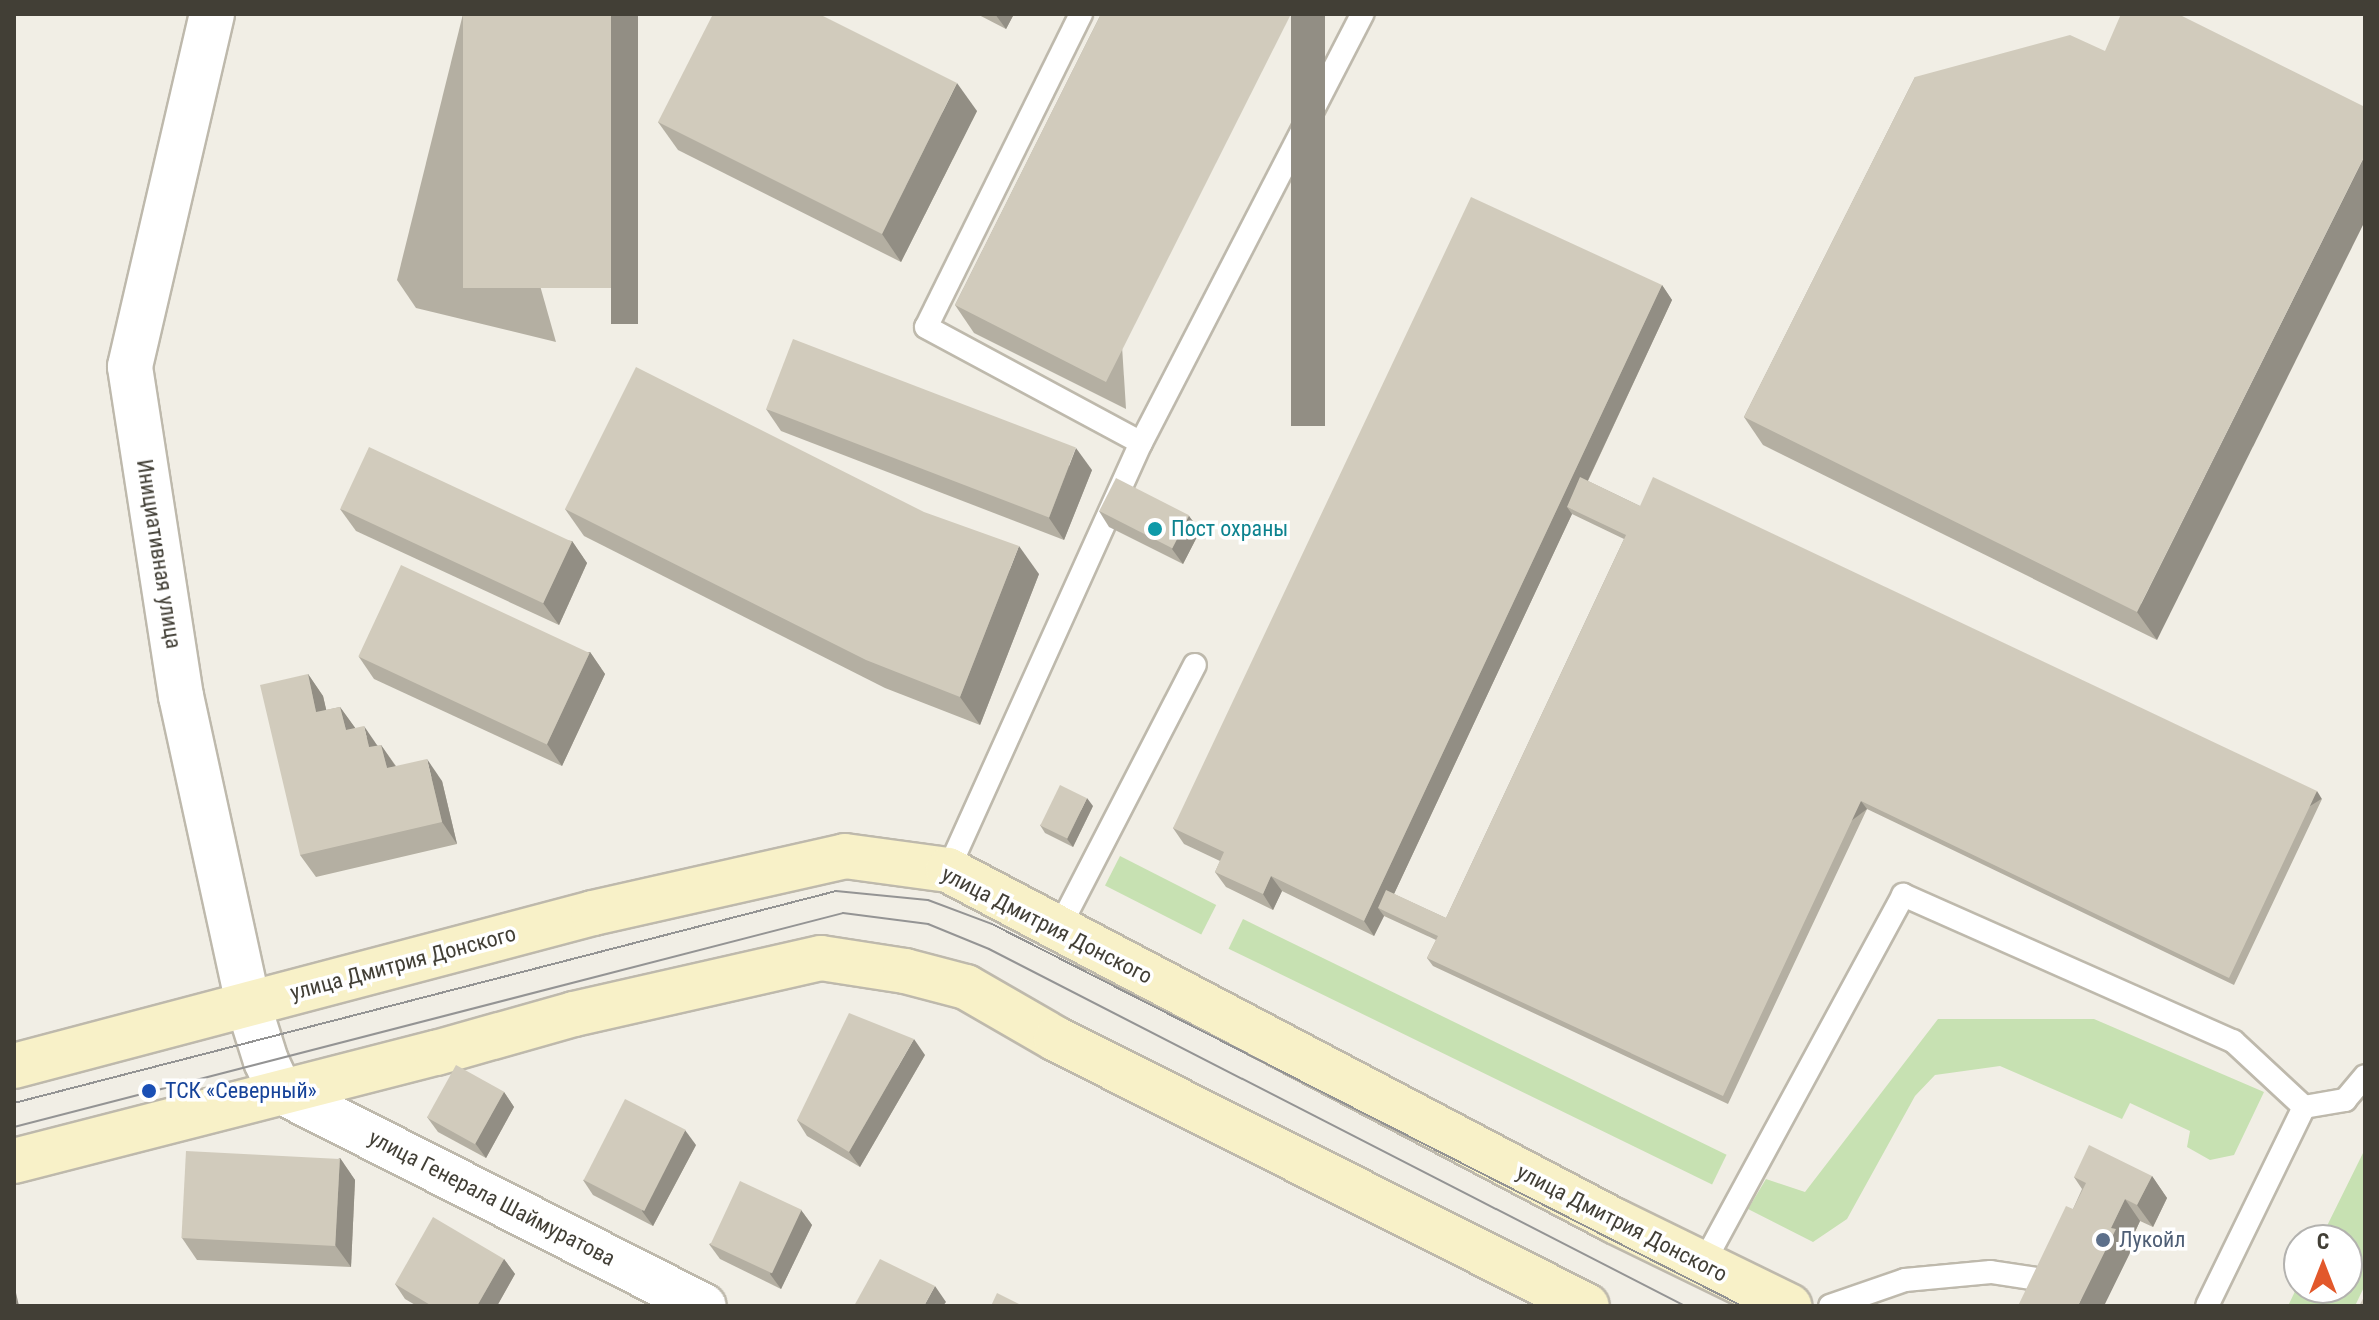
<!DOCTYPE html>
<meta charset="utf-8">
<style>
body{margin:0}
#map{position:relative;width:2379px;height:1320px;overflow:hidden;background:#f1eee5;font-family:"Roboto Condensed",sans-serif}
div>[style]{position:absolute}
.green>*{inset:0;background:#c7e1b2;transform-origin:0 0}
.roads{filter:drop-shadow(2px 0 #beb9ac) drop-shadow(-2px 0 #beb9ac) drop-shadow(0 2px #beb9ac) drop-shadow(0 -2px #beb9ac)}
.lane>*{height:22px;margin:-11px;padding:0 11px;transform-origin:11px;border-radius:11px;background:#fff}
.street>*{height:44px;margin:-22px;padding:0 22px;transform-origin:22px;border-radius:22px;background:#fff}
.secondary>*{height:44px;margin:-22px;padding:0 22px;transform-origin:22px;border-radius:22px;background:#f8f1c8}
.tram>*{height:2px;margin:-1px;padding:0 1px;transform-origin:1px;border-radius:1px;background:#949494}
.wall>*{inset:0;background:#b4afa2}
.shaded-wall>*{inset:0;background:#928e84;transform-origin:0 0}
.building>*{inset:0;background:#d1cbbc;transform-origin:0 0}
.dots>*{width:22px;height:22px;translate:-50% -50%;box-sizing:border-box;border:4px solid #fff;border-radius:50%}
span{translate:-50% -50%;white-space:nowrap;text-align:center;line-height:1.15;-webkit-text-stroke:7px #fff;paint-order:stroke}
.culture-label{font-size:22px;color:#0d838f}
.left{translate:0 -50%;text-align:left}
.street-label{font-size:22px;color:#423f36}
.transit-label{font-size:22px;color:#164399}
.service-label{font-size:22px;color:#4e5e75}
.frame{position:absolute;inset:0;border:16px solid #423f36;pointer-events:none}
.north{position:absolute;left:2283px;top:1224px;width:80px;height:80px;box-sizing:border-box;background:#fff;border:2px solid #b3b2af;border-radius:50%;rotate:0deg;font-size:22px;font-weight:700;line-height:32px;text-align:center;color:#423f36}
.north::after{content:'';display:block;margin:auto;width:28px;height:36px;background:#e2582b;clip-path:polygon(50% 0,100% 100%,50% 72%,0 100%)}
</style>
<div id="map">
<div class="green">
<i style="left:1120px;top:856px;width:108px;height:33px;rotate:27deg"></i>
<i style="left:1243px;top:919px;width:538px;height:33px;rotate:26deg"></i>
<i style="clip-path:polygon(1938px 1019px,2094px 1019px,2264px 1092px,2234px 1155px,2210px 1160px,2187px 1147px,2190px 1131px,2130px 1103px,2122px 1119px,2000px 1066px,1935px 1075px,1915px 1096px,1847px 1219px,1813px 1242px,1748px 1209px,1766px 1179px,1805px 1192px)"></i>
<i style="clip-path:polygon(2365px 1149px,2365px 1285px,2355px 1306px,2288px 1306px,2299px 1283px,2299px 1288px,2347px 1288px,2347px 1240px,2320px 1240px)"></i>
</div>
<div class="roads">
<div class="lane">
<i style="left:1081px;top:14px;width:349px;rotate:116.3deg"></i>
<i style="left:926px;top:327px;width:244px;rotate:28.3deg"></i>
<i style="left:948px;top:870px;width:469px;rotate:-65.7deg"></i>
<i style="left:1141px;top:443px;width:483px;rotate:-62.7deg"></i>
<i style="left:1059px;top:928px;width:296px;rotate:-62.7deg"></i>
<i style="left:2304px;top:1107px;width:42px;rotate:-9.7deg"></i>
<i style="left:2345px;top:1100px;width:31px;rotate:-50deg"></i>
<i style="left:1703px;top:1264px;width:420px;rotate:-61.5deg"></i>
<i style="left:1903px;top:895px;width:361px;rotate:23.9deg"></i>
<i style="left:2233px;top:1041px;width:97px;rotate:42.9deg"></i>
<i style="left:2304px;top:1107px;width:221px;rotate:116deg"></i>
<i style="left:1830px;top:1306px;width:79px;rotate:-19.1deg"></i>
<i style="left:1905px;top:1280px;width:86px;rotate:-5.3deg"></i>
<i style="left:1991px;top:1272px;width:66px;rotate:8.7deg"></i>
</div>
<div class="street">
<i style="left:212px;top:14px;width:362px;rotate:103.1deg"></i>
<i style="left:130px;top:367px;width:333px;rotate:81.2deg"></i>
<i style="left:181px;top:696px;width:315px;rotate:77.7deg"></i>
<i style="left:248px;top:1004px;width:60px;rotate:72.5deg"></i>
<i style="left:266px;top:1061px;width:33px;rotate:65deg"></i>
<i style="left:280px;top:1091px;width:475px;rotate:26.9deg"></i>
</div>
<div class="secondary">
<i style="left:14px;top:1066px;width:599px;rotate:-14.8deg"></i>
<i style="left:593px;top:913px;width:258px;rotate:-12.7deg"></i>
<i style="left:845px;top:856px;width:104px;rotate:7.7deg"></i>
<i style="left:948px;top:870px;width:754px;rotate:27.76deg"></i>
<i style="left:1615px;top:1221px;width:194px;rotate:26deg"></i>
<i style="left:14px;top:1161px;width:436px;rotate:-14.4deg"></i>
<i style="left:436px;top:1053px;width:143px;rotate:-15.8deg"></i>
<i style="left:574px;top:1014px;width:253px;rotate:-12.8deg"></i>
<i style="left:821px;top:958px;width:85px;rotate:8.8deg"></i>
<i style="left:905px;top:971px;width:63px;rotate:14.7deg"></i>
<i style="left:966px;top:987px;width:104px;rotate:30deg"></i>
<i style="left:1056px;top:1039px;width:594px;rotate:26.69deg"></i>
</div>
</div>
<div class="tram">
<i style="left:14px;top:1103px;width:849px;rotate:-14.46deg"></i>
<i style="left:836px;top:891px;width:92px;rotate:5.6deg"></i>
<i style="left:928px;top:900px;width:68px;rotate:20.6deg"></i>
<i style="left:992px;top:924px;width:842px;rotate:26.99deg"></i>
<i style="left:14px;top:1127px;width:856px;rotate:-14.47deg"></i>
<i style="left:843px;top:913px;width:86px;rotate:7.4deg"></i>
<i style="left:928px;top:924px;width:66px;rotate:22.3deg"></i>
<i style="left:989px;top:949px;width:782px;rotate:27.15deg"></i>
</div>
<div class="wall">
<i style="clip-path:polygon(463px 14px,556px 342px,416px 308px,397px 280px)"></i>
<i style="clip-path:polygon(977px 14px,1014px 14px,1006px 29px)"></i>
<i style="clip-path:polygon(1101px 14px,1126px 409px,974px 333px,955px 305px)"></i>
<i style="clip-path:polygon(1915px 77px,2157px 640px,1763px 445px,1744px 417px)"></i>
<i style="clip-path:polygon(977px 111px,901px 262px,678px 150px,658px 122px)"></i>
<i style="clip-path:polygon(evenodd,1662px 285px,1672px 300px,1588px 481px,1640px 506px,2322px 799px,2234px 985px,1867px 809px,1728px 1104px,1433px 966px,1427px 958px,1436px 940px,1384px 916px,1374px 936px,1282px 891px,1273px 910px,1226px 887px,1215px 872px,1220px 861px,1184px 844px,1173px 828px,1662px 285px,1572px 514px,1624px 539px,1446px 918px,1394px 894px,1572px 514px)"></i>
<i style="clip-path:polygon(766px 409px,1092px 470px,1064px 540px,781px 431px)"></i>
<i style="clip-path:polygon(340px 509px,572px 541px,587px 563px,559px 625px,356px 531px)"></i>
<i style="clip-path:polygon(565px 509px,1039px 574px,980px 725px,885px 688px,584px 536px)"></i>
<i style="clip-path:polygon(1099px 511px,1189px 516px,1200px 531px,1183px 564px,1109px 527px)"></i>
<i style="clip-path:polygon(590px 652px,605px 674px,562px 766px,374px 679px,359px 657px)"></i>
<i style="clip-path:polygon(308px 674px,323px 696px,326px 710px,340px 707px,355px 728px,378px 746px,381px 745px,396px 766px,442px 781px,457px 844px,316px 877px,300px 855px)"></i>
<i style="clip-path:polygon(1093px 806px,1073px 847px,1045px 833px,1040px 825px)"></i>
<i style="clip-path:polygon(925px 1055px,860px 1167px,807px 1136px,797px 1120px)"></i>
<i style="clip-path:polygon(504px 1092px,514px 1107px,486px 1158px,438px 1132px,427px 1117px)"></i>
<i style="clip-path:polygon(696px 1145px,653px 1226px,593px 1195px,583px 1180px)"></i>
<i style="clip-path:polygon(340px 1158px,355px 1180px,351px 1267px,197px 1260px,182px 1238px)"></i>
<i style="clip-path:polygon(2152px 1176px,2167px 1198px,2153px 1227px,2140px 1221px,2128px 1247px,2131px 1251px,2073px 1209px,2082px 1189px,2074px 1177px)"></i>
<i style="clip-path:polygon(801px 1210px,812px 1225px,781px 1289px,720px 1259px,709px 1244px)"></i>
<i style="clip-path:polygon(504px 1259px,515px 1274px,497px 1306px,417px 1306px,405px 1299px,395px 1284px)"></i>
</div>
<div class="shaded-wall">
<i style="left:611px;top:14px;width:27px;height:310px"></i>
<i style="clip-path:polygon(995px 14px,1014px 14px,1006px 29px)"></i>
<i style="left:1291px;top:14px;width:34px;height:412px"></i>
<i style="clip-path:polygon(957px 83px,977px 111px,901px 262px,882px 234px)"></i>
<i style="clip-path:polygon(2365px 155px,2365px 221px,2157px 640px,2137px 612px)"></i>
<i style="clip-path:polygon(1662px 285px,1672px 300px,1574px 510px,1567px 507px,1572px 514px,1386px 911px,1378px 908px,1384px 916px,1374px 936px,1364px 921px)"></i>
<i style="clip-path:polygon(1076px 448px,1092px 470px,1064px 540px,1049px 518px)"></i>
<i style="clip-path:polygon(1189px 516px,1200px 531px,1183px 564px,1172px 549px)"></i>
<i style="clip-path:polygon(572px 541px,587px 563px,559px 625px,543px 603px)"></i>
<i style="clip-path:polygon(1019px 546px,1039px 574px,980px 725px,960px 697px)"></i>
<i style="clip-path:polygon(590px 652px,605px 674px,562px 766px,547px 744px)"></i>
<i style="clip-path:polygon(308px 674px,323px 696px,332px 734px,316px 712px)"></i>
<i style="clip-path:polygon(340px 707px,356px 729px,346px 730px)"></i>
<i style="clip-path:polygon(364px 726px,379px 748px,369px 747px)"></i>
<i style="clip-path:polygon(381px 745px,396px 767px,387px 768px)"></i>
<i style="clip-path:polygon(427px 759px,442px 781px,457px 844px,442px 822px)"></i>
<i style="left:2317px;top:791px;width:9px;height:207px;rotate:58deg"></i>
<i style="clip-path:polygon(1087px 798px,1093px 806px,1073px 847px,1067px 839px)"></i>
<i style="left:1861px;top:801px;width:10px;height:326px;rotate:53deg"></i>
<i style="clip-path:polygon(1271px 876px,1282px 891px,1273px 910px,1263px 894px)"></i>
<i style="clip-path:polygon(914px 1039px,925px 1055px,860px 1167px,849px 1152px)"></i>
<i style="clip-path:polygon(504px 1092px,514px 1107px,486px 1158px,475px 1143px)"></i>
<i style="clip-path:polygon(685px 1130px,696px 1145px,653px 1226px,642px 1211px)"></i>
<i style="clip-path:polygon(340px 1158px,355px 1180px,351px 1267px,335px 1245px)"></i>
<i style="clip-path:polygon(2152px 1176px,2167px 1198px,2153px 1227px,2137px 1205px)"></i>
<i style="clip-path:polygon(2125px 1199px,2140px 1221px,2128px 1247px,2131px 1251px,2104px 1306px,2078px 1306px,2111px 1228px)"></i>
<i style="clip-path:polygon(801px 1210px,812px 1225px,781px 1289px,770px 1274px)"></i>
<i style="clip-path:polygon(504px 1259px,515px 1274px,497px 1306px,477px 1306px)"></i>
<i style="clip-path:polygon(14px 1284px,19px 1306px,14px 1306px)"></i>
<i style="clip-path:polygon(935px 1286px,946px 1302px,943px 1306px,924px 1306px)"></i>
</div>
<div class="building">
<i style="left:463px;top:14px;width:148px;height:274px"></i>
<i style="clip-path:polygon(713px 14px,819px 14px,957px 83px,882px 234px,658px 122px)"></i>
<i style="clip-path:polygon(1101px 14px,1291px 14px,1106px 382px,955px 305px)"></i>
<i style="clip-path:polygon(2121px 14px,2178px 14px,2365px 107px,2365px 155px,2137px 612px,1744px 417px,1915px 77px,2070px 35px,2105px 51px)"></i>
<i style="clip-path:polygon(1471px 197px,1662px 285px,1364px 921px,1271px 876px,1263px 894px,1215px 872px,1224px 852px,1173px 828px)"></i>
<i style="left:793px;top:339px;width:303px;height:75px;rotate:21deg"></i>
<i style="clip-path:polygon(636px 367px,924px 512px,1019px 546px,960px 697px,866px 660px,565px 509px)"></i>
<i style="left:369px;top:447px;width:224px;height:68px;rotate:25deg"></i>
<i style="clip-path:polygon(1580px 477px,1640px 506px,1653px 477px,2317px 791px,2229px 978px,1861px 801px,1723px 1096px,1427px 958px,1438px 936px,1378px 908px,1386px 890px,1446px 918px,1626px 535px,1567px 507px)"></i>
<i style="left:1116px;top:478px;width:82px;height:37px;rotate:27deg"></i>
<i style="left:401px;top:565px;width:208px;height:101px;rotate:25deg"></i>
<i style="clip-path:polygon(308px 674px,316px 712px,340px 707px,346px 730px,364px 726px,369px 747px,381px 745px,387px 768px,427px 759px,442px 822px,300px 855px,260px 685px)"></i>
<i style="left:1060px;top:785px;width:30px;height:45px;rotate:26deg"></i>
<i style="clip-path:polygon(849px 1013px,914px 1039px,849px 1152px,797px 1120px)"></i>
<i style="left:456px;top:1065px;width:55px;height:60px;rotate:29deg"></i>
<i style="left:625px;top:1099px;width:68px;height:91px;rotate:27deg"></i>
<i style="clip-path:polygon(2089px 1145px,2152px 1176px,2137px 1205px,2125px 1199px,2111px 1228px,2116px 1229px,2078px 1306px,2018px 1306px,2066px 1206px,2073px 1209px,2086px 1183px,2074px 1177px)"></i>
<i style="left:186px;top:1151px;width:154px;height:87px;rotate:3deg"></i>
<i style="left:740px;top:1181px;width:68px;height:70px;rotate:25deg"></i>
<i style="clip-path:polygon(433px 1217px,504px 1259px,477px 1306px,432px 1306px,395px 1284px)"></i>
<i style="clip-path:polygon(880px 1259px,935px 1286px,924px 1306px,854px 1306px)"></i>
<i style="clip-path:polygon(997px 1293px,1023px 1306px,991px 1306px)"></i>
<i style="clip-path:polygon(2364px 1297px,2365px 1298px,2365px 1306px,2359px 1306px)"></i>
</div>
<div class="dots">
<i style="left:1155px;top:529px;background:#0f9aa8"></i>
<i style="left:149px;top:1091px;background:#1a4fb4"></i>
<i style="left:2103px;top:1240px;background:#5c6f8a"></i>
</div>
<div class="culture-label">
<span class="left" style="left:1171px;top:529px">Пост охраны</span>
</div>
<div class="street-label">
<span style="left:159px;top:554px;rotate:81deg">Инициативная улица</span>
<span style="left:1047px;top:925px;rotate:27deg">улица Дмитрия Донского</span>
<span style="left:403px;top:963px;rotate:-15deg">улица Дмитрия Донского</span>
<span style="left:492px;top:1198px;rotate:27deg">улица Генерала Шаймуратова</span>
<span style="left:1622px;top:1223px;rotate:27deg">улица Дмитрия Донского</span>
</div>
<div class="transit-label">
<span class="left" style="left:165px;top:1091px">ТСК «Северный»</span>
</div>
<div class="service-label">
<span class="left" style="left:2119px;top:1240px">Лукойл</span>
</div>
<div class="frame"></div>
<div class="north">С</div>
</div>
